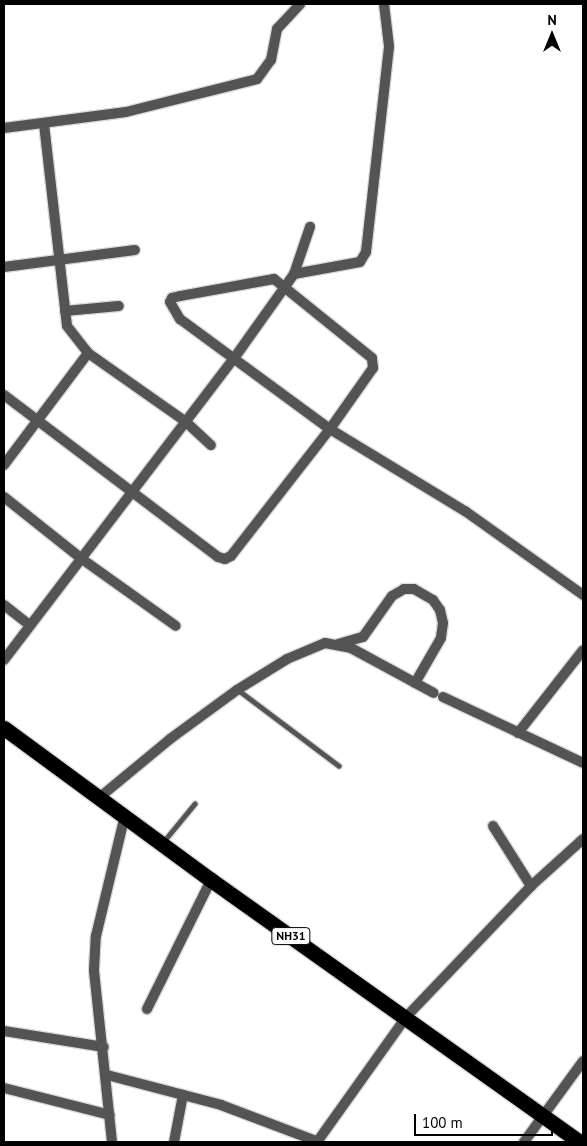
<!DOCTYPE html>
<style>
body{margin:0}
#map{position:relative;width:587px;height:1146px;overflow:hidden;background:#fff;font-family:"PT Sans",sans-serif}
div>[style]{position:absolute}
.roads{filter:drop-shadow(1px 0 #dbdbdb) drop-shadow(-1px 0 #dbdbdb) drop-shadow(0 1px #dbdbdb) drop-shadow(0 -1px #dbdbdb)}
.lane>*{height:5px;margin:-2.5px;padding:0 2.5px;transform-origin:2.5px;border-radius:2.5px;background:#545454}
.street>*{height:10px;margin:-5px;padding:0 5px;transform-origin:5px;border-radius:5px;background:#545454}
.highway>*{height:15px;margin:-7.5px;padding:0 7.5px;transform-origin:7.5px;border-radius:7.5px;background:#000}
span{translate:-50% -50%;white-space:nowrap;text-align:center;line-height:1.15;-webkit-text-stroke:4.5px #fff;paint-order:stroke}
.shield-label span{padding:1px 4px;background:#fff;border:1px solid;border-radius:4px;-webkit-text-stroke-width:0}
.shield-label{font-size:12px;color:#000;font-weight:700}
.frame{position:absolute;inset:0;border:5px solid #000;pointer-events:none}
.north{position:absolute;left:527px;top:10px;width:50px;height:50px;-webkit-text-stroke:4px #fff;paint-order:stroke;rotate:0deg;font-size:14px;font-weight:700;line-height:20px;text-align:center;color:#000}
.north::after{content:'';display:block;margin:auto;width:18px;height:22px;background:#000;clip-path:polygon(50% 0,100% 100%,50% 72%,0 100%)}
.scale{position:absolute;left:414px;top:1114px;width:139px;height:22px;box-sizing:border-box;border:2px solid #000;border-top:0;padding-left:6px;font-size:15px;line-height:18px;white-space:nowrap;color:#000;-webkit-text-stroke:4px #fff;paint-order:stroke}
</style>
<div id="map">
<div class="roads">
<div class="lane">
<i style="left:238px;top:690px;width:126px;rotate:37deg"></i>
<i style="left:163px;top:842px;width:50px;rotate:-50.6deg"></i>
</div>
<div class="street">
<i style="left:44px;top:124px;width:203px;rotate:83.5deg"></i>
<i style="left:67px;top:326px;width:34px;rotate:52deg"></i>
<i style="left:88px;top:353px;width:120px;rotate:35.1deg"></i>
<i style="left:186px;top:422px;width:34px;rotate:43deg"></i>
<i style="left:4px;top:128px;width:123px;rotate:-7.5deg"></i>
<i style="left:126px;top:112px;width:135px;rotate:-14.1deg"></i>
<i style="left:257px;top:79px;width:24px;rotate:-54deg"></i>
<i style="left:271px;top:60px;width:32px;rotate:-79deg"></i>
<i style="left:277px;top:29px;width:34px;rotate:-47deg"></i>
<i style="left:4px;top:267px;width:132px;rotate:-7.4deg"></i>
<i style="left:294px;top:274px;width:67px;rotate:-10.3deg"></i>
<i style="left:360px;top:262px;width:12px;rotate:-59deg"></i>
<i style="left:366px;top:252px;width:207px;rotate:-83.6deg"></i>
<i style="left:389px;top:46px;width:42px;rotate:-96.8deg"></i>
<i style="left:65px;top:311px;width:54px;rotate:-5.3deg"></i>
<i style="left:4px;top:395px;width:268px;rotate:37.1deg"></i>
<i style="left:218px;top:557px;width:7px;rotate:16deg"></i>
<i style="left:225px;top:559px;width:7px;rotate:-27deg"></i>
<i style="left:231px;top:556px;width:161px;rotate:-52.1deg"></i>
<i style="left:330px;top:429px;width:75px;rotate:-54.8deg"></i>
<i style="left:373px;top:368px;width:10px;rotate:-96deg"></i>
<i style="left:372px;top:358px;width:126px;rotate:-141.1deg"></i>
<i style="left:274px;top:279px;width:96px;rotate:169.7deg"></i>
<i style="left:180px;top:296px;width:8px;rotate:166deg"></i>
<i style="left:172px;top:298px;width:4px;rotate:117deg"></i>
<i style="left:170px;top:302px;width:20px;rotate:60deg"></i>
<i style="left:180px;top:319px;width:186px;rotate:36.3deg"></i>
<i style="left:330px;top:429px;width:158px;rotate:31.3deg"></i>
<i style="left:465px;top:511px;width:145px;rotate:35.4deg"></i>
<i style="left:4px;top:465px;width:140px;rotate:-53.1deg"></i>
<i style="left:4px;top:497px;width:100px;rotate:38.5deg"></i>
<i style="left:82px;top:559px;width:115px;rotate:35.5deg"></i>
<i style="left:4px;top:605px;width:33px;rotate:38deg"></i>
<i style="left:338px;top:644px;width:26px;rotate:-16deg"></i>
<i style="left:363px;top:637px;width:50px;rotate:-54.7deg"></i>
<i style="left:392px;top:596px;width:14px;rotate:-30deg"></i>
<i style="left:404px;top:589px;width:10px"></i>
<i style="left:414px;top:589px;width:22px;rotate:30deg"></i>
<i style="left:433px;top:600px;width:12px;rotate:55deg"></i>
<i style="left:440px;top:610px;width:13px;rotate:77deg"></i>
<i style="left:443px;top:623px;width:15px;rotate:98deg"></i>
<i style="left:441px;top:638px;width:52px;rotate:120deg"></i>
<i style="left:4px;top:660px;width:381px;rotate:-52.7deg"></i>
<i style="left:235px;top:357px;width:102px;rotate:-54.6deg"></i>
<i style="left:294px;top:274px;width:50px;rotate:-71.2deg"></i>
<i style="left:443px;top:697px;width:155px;rotate:25.2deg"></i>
<i style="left:518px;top:733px;width:105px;rotate:-51.9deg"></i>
<i style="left:100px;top:797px;width:91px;rotate:-39.6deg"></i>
<i style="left:170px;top:739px;width:83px;rotate:-36.2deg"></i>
<i style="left:237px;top:690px;width:59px;rotate:-31.8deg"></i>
<i style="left:287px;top:659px;width:41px;rotate:-22.8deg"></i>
<i style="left:325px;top:643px;width:26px;rotate:11deg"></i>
<i style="left:351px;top:648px;width:94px;rotate:28.5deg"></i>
<i style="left:493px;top:826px;width:71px;rotate:57.7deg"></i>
<i style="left:147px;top:1009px;width:144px;rotate:-63.6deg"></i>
<i style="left:4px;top:1031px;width:101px;rotate:9.1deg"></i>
<i style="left:107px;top:1075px;width:118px;rotate:14.7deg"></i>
<i style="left:221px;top:1105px;width:105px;rotate:20.7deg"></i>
<i style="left:4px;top:1088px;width:109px;rotate:14.3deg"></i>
<i style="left:112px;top:1142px;width:173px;rotate:-96deg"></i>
<i style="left:94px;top:970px;width:34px;rotate:-87deg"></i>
<i style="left:96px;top:936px;width:124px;rotate:-76.5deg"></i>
<i style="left:174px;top:1142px;width:48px;rotate:-79.2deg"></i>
<i style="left:317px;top:1142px;width:153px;rotate:-54.5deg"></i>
<i style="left:406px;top:1017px;width:181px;rotate:-46.3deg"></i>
<i style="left:531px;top:886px;width:70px;rotate:-42.1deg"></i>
<i style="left:524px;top:1142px;width:100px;rotate:-53.9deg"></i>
</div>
<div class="highway">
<i style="left:4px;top:728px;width:257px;rotate:36.3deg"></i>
<i style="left:211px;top:880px;width:452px;rotate:35.4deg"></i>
</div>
</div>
<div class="shield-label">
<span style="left:291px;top:936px">NH31</span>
</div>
<div class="frame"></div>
<div class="north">N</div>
<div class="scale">100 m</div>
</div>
